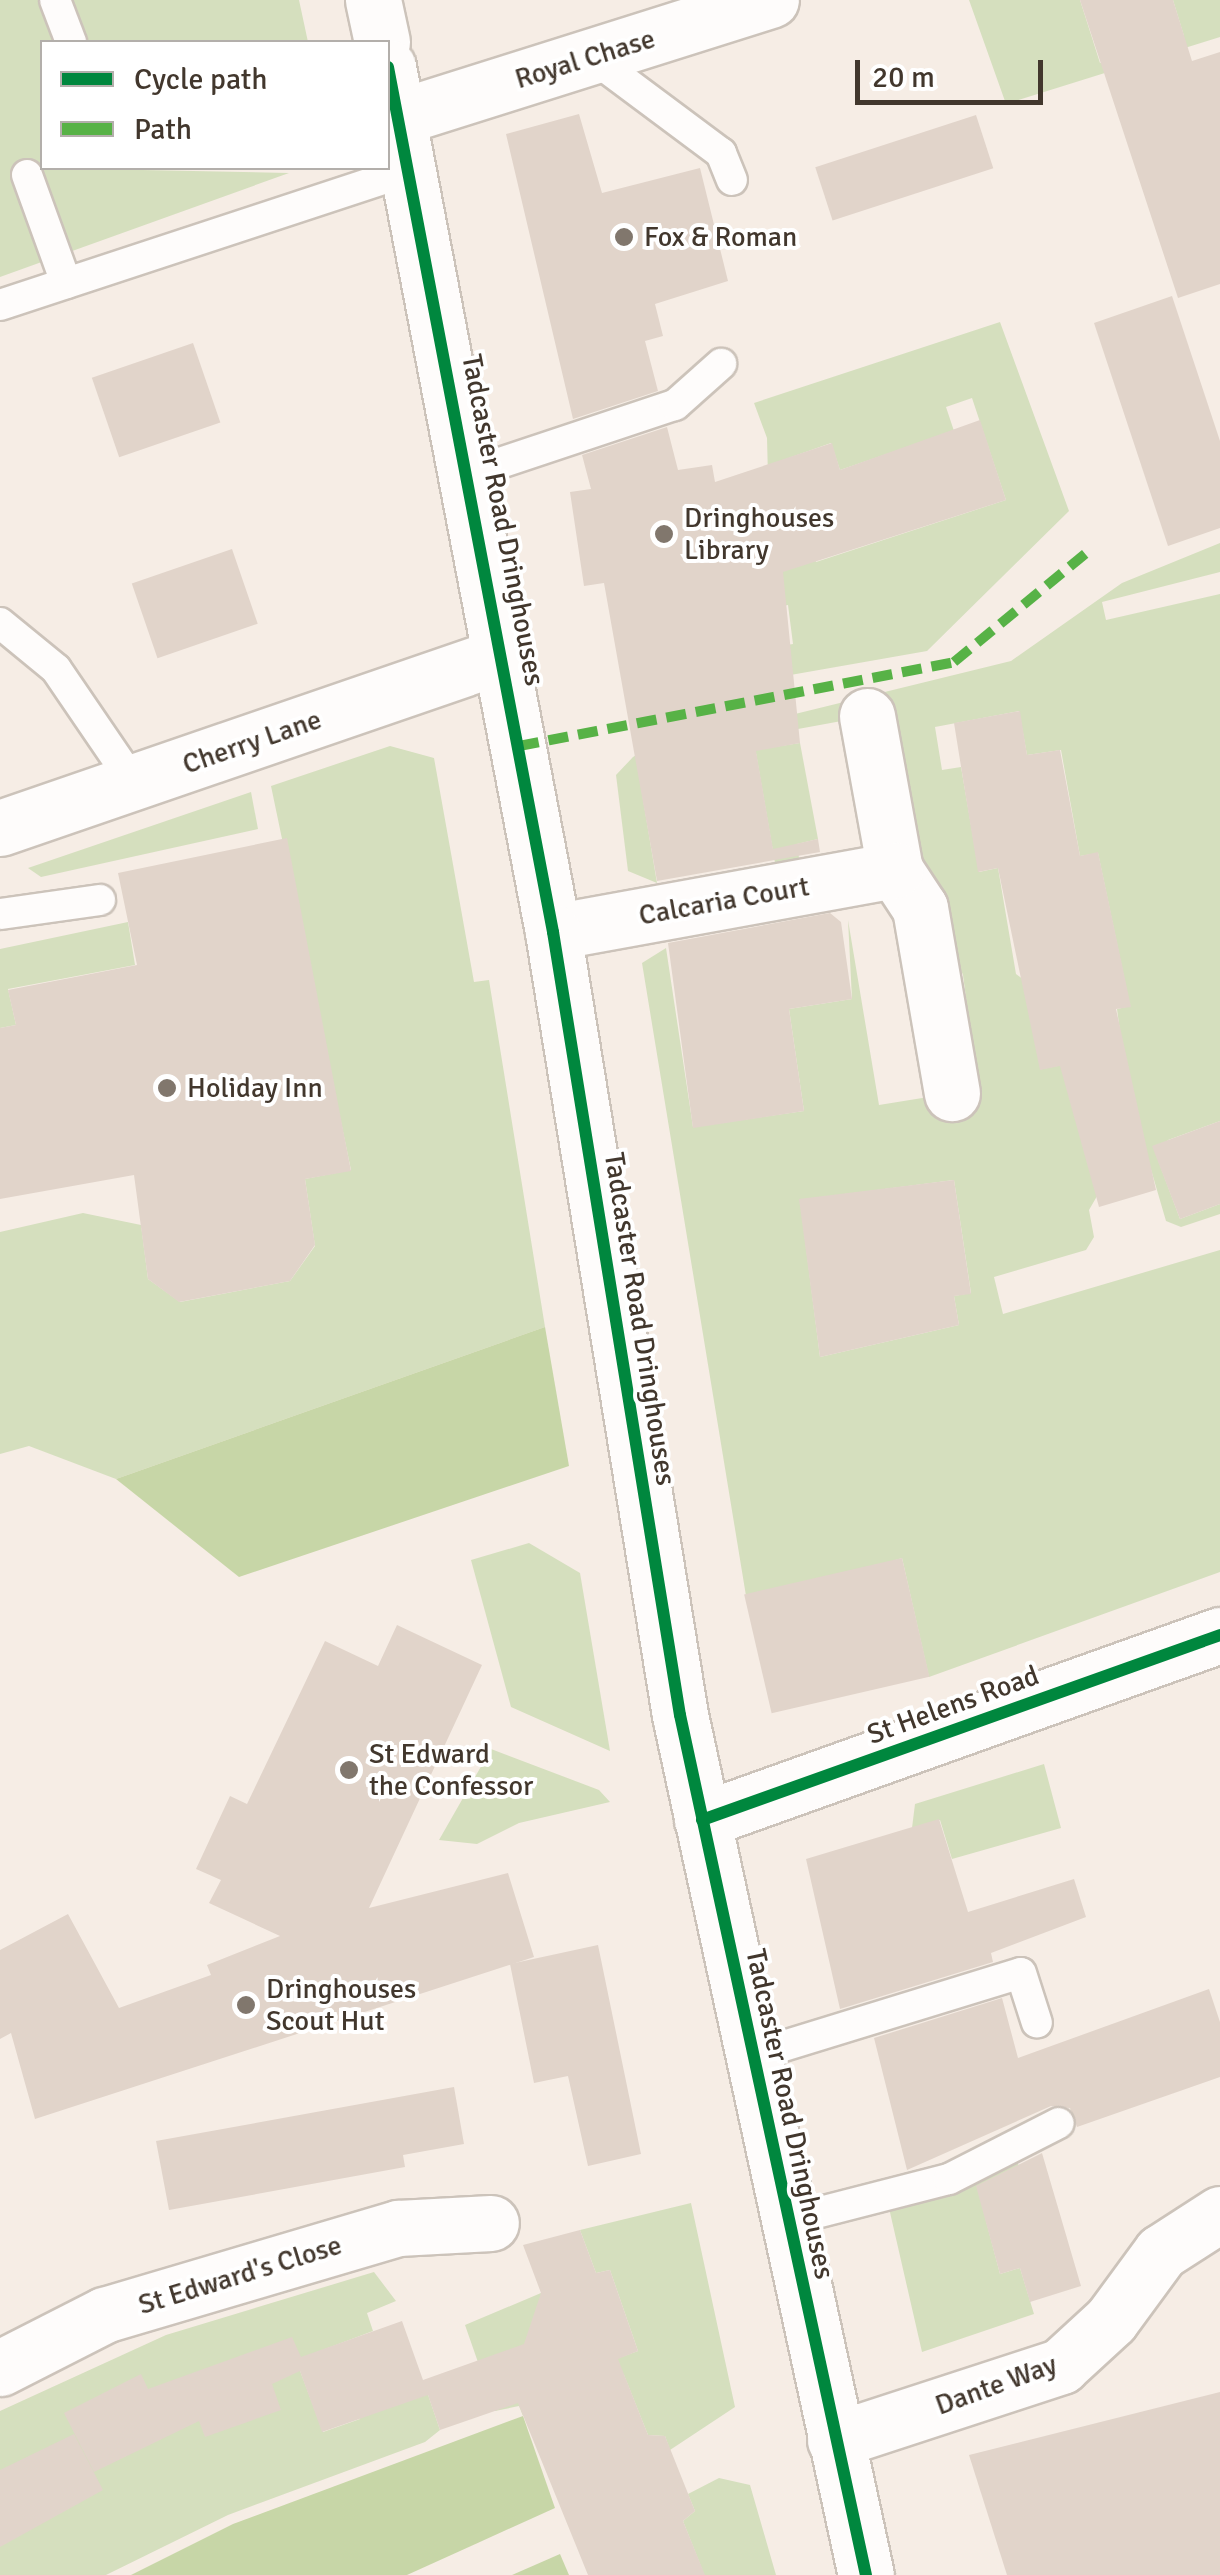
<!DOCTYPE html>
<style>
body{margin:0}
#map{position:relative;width:1220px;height:2575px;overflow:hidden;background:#f6ede5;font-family:Signika,sans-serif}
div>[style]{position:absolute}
.green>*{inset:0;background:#d5dfbe}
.forest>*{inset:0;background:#c7d6a7}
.building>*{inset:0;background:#e1d4ca;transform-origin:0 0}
.roads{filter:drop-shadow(2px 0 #ccc3ba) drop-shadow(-2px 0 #ccc3ba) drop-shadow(0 2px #ccc3ba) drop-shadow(0 -2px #ccc3ba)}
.lane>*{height:30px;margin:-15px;padding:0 15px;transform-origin:15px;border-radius:15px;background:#fefcfb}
.street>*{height:55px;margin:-27.5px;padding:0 27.5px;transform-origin:27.5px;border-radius:27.5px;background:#fefcfb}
.secondary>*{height:55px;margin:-27.5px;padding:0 27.5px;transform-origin:27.5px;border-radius:27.5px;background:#fefcfb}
.primary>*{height:55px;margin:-27.5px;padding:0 27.5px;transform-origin:27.5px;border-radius:27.5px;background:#fefcfb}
.quiet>*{height:10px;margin-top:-5px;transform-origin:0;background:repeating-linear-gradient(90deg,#57b246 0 20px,transparent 0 30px)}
.cycleway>*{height:12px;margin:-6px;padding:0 6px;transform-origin:6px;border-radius:6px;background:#00873e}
.dots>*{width:28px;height:28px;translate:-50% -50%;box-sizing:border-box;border:5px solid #fff;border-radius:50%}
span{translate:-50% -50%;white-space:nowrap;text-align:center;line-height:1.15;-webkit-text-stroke:8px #fff;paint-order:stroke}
.street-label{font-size:28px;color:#42372d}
.poi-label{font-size:28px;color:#42372d}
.left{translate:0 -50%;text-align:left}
.legend{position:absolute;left:40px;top:40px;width:350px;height:130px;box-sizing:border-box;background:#fff;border:2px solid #b3afab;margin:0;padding:12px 18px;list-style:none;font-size:30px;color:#42372d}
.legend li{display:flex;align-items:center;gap:20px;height:50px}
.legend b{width:50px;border:2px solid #b3afab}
.scale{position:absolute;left:855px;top:60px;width:188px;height:45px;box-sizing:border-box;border:5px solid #42372d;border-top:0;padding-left:12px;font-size:30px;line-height:35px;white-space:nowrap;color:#42372d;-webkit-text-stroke:8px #fff;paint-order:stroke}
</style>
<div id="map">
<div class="green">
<i style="clip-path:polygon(0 0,299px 0,308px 42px,42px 42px,42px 168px,289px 173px,0 277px)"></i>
<i style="clip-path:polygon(969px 0,1080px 0,1100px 63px,1184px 36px,1173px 0,1220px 0,1220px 37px,1006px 104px)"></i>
<i style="clip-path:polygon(evenodd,1000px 322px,1069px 511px,927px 651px,699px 691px,681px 571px,770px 555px,767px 438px,754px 403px,1000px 322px,972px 398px,1006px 500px,816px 562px,783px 460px,831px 443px,840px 470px,954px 431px,946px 407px,972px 398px,1000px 322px,788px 605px,793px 644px,722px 656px,715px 618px,788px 605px)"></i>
<i style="clip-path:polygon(evenodd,1220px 543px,1220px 572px,1102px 602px,1106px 620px,1220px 594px,1220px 1121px,1168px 1140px,1158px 1160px,1180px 1219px,1220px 1204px,1220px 1214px,1181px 1227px,1166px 1221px,1138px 1125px,1089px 1210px,1094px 1237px,1086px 1250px,994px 1277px,1003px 1314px,1220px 1250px,1220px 1572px,929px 1677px,902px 1558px,748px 1608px,642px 963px,666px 948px,693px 1127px,804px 1111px,789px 1009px,852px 999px,848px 920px,879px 1105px,978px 1089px,963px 975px,915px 860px,896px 711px,798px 729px,795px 714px,1011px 661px,1122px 583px,1220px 543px,1019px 711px,1027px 755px,1061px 750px,1080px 856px,1098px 853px,1130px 1006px,1117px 1009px,1123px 1054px,1016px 974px,998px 868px,979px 872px,961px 767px,942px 770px,935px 727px,1019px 711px,1220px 543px,954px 1180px,971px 1293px,954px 1296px,959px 1325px,820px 1357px,800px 1200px,954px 1180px)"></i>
<i style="clip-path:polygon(769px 720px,774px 747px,800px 743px,818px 839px,797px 844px,799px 858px,775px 863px,752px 730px,696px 739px,697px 746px,636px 757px,657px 883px,628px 871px,616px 775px,633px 757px,654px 744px)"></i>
<i style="clip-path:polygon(390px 746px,434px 758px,474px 982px,489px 980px,545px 1327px,116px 1479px,29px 1446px,0 1454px,0 1232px,83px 1213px,141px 1225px,148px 1279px,180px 1302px,290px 1281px,315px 1246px,305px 1179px,351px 1170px,271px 786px)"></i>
<i style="clip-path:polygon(251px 792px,258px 829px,41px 877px,28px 868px)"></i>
<i style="clip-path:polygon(128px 922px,135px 965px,8px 989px,16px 1025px,0 1028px,0 949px)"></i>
<i style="clip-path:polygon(529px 1543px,580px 1573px,610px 1751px,511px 1707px,471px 1560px)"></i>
<i style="clip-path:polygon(491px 1749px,599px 1790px,610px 1802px,519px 1823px,477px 1844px,439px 1840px)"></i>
<i style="clip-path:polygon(1044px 1764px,1061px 1828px,952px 1859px,940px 1820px,912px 1828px,915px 1804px)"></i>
<i style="clip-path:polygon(1016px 2157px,1021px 2174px,985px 2217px,1000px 2274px,1020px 2268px,1034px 2314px,922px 2352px,889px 2208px)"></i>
<i style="clip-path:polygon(691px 2203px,735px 2407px,670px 2450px,665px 2436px,648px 2435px,624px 2375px,523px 2416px,519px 2406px,495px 2411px,465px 2325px,541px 2293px,557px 2380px,638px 2351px,610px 2270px,596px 2273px,580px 2230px)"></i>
<i style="clip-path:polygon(374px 2272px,396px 2301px,367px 2313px,373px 2331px,296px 2360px,323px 2432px,360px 2419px,355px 2405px,423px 2380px,440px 2430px,425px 2442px,228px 2515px,106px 2575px,0 2575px,0 2411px,166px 2335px)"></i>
<i style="clip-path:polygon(719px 2478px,750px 2485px,776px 2575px,690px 2575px,702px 2569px,683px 2521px,695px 2511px,688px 2494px)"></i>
</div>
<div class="forest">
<i style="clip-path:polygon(545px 1327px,569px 1466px,239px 1577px,116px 1479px)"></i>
<i style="clip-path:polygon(523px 2416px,555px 2508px,407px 2575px,131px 2575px,233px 2524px)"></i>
<i style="clip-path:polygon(560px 2554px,569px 2575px,512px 2575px)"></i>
</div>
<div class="building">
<i style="clip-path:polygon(1080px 0,1173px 0,1192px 61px,1220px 52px,1220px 284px,1178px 298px)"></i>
<i style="clip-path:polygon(579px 114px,602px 193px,700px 168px,728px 281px,655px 304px,663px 336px,645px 341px,658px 391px,573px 419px,506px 134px)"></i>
<i style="left:976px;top:115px;width:56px;height:169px;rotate:72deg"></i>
<i style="clip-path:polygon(1172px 296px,1220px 441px,1220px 528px,1168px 546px,1094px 323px)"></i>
<i style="left:193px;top:343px;width:84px;height:107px;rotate:71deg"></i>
<i style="clip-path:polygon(980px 420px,1006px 500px,783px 572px,800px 743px,756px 751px,773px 849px,818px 839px,820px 852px,657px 881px,604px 583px,584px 586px,570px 492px,591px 489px,582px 455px,667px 427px,678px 470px,712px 465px,715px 482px,832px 443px,840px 470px)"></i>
<i style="left:232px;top:549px;width:79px;height:106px;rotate:71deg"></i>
<i style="clip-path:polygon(1020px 711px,1027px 755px,1060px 750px,1080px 856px,1098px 852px,1131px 1007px,1116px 1009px,1156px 1190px,1099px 1207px,1060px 1066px,1040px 1070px,998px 868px,978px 872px,954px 723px)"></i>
<i style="clip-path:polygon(287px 838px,351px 1171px,305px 1179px,315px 1245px,290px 1281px,179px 1302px,148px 1279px,134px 1175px,0 1199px,0 1028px,16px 1025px,8px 990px,137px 965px,118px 873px)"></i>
<i style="clip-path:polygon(830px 913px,841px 922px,852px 999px,789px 1009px,804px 1111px,693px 1128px,668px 943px)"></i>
<i style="clip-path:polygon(1220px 1121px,1220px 1204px,1180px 1219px,1152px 1146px)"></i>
<i style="clip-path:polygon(954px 1180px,971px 1294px,954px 1296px,959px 1325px,820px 1357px,799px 1199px)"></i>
<i style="left:902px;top:1558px;width:122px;height:162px;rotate:77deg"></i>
<i style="clip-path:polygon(397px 1625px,482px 1665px,369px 1908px,508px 1873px,534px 1957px,35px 2119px,11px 2033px,0 2039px,0 1950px,68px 1914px,119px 2008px,211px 1975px,207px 1965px,280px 1936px,209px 1903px,221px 1880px,196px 1869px,230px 1796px,247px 1804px,325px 1641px,378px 1666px)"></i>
<i style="clip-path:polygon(939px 1819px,968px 1912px,1074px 1879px,1086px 1917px,991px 1953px,993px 1962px,840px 2009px,806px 1859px)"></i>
<i style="clip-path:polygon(598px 1945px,641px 2154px,588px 2166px,568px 2076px,534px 2083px,510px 1964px)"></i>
<i style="clip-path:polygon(1209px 1989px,1220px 2022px,1220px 2077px,1077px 2127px,1070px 2108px,1051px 2106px,907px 2170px,874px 2038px,1002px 1998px,1018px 2058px)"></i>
<i style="clip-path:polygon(454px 2087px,464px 2144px,403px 2155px,405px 2167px,169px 2210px,156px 2141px)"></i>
<i style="clip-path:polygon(1042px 2153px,1081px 2286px,1030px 2302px,1020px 2268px,1000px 2274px,976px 2186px)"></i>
<i style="clip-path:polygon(580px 2230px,596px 2273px,610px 2270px,638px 2351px,618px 2359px,648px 2435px,665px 2436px,695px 2511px,683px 2521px,705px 2575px,588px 2575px,518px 2403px,440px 2430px,428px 2395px,322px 2432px,300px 2371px,272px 2384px,281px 2410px,205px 2437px,199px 2421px,94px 2472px,64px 2413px,141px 2374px,148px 2389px,292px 2337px,301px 2357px,402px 2321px,423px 2380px,524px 2344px,541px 2293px,523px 2245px)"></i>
<i style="clip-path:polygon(1220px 2392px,1220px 2575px,1007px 2575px,969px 2455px)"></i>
<i style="clip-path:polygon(74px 2434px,103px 2490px,0 2547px,0 2470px)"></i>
</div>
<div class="roads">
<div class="lane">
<i style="left:55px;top:0;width:45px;rotate:69.1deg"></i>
<i style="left:592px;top:57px;width:161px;rotate:36.7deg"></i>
<i style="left:721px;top:153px;width:29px;rotate:68deg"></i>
<i style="left:27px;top:175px;width:115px;rotate:70.1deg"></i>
<i style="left:0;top:305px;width:432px;rotate:-18.2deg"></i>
<i style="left:470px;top:473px;width:216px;rotate:-18.4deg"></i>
<i style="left:675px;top:405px;width:62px;rotate:-41.7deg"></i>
<i style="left:0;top:623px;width:72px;rotate:39.4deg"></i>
<i style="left:56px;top:669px;width:137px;rotate:55.7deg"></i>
<i style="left:0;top:914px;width:101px;rotate:-8deg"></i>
<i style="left:751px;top:2056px;width:282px;rotate:-17.1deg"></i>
<i style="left:1021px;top:1973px;width:52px;rotate:72.3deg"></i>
<i style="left:785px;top:2221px;width:169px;rotate:-14.4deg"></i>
<i style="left:949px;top:2179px;width:123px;rotate:-27deg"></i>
</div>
<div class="street">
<i style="left:399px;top:117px;width:390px;rotate:-17.5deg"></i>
<i style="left:867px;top:716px;width:157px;rotate:79.7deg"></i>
<i style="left:895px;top:870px;width:45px;rotate:56.7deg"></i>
<i style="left:920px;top:908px;width:188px;rotate:80.2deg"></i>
<i style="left:0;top:828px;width:532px;rotate:-18.98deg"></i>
<i style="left:553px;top:932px;width:348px;rotate:-10.3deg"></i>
<i style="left:0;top:2368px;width:117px;rotate:-27deg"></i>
<i style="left:104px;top:2315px;width:307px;rotate:-16.5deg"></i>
<i style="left:398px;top:2228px;width:93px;rotate:-3.1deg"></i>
<i style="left:835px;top:2440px;width:238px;rotate:-18.1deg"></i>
<i style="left:1061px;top:2366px;width:68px;rotate:-42.6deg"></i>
<i style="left:1111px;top:2320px;width:84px;rotate:-53.7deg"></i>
<i style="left:1161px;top:2252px;width:70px;rotate:-32.8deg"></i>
</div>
<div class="secondary">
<i style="left:702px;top:1820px;width:550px;rotate:-19.65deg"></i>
</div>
<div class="primary">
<i style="left:373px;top:0;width:43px;rotate:77.9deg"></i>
<i style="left:388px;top:67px;width:881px;rotate:79.2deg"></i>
<i style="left:553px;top:932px;width:793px;rotate:80.79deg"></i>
<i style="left:680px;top:1715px;width:880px;rotate:77.8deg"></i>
</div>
</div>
<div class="quiet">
<i style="left:519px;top:746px;width:443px;rotate:-10.9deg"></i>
<i style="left:954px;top:662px;width:170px;rotate:-39.5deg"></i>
</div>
<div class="cycleway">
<i style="left:388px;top:67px;width:881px;rotate:79.2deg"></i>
<i style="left:553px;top:932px;width:793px;rotate:80.79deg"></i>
<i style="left:680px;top:1715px;width:880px;rotate:77.8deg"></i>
<i style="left:702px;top:1820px;width:550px;rotate:-19.65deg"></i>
</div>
<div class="dots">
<i style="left:624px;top:237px;background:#81776d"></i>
<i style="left:664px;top:534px;background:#81776d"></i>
<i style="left:167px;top:1088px;background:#81776d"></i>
<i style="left:349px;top:1770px;background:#81776d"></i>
<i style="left:246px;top:2005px;background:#81776d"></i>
</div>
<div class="street-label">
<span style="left:585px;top:59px;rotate:-17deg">Royal Chase</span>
<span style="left:503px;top:520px;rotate:79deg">Tadcaster Road Dringhouses</span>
<span style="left:252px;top:742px;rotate:-19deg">Cherry Lane</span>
<span style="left:724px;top:901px;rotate:-10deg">Calcaria Court</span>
<span style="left:640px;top:1319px;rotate:81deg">Tadcaster Road Dringhouses</span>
<span style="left:953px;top:1705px;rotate:-20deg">St Helens Road</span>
<span style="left:790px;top:2114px;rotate:78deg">Tadcaster Road Dringhouses</span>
<span style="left:240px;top:2275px;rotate:-17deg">St Edward's Close</span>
<span style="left:996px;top:2385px;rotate:-20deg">Dante Way</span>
</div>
<div class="poi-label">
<span class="left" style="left:644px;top:237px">Fox &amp; Roman</span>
<span class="left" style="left:684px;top:534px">Dringhouses<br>Library</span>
<span class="left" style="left:187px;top:1088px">Holiday Inn</span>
<span class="left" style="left:369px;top:1770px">St Edward<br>the Confessor</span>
<span class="left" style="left:266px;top:2005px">Dringhouses<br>Scout Hut</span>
</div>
<ul class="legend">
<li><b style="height:12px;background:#00873e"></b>Cycle path</li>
<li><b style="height:12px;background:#57b246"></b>Path</li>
</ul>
<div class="scale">20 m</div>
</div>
